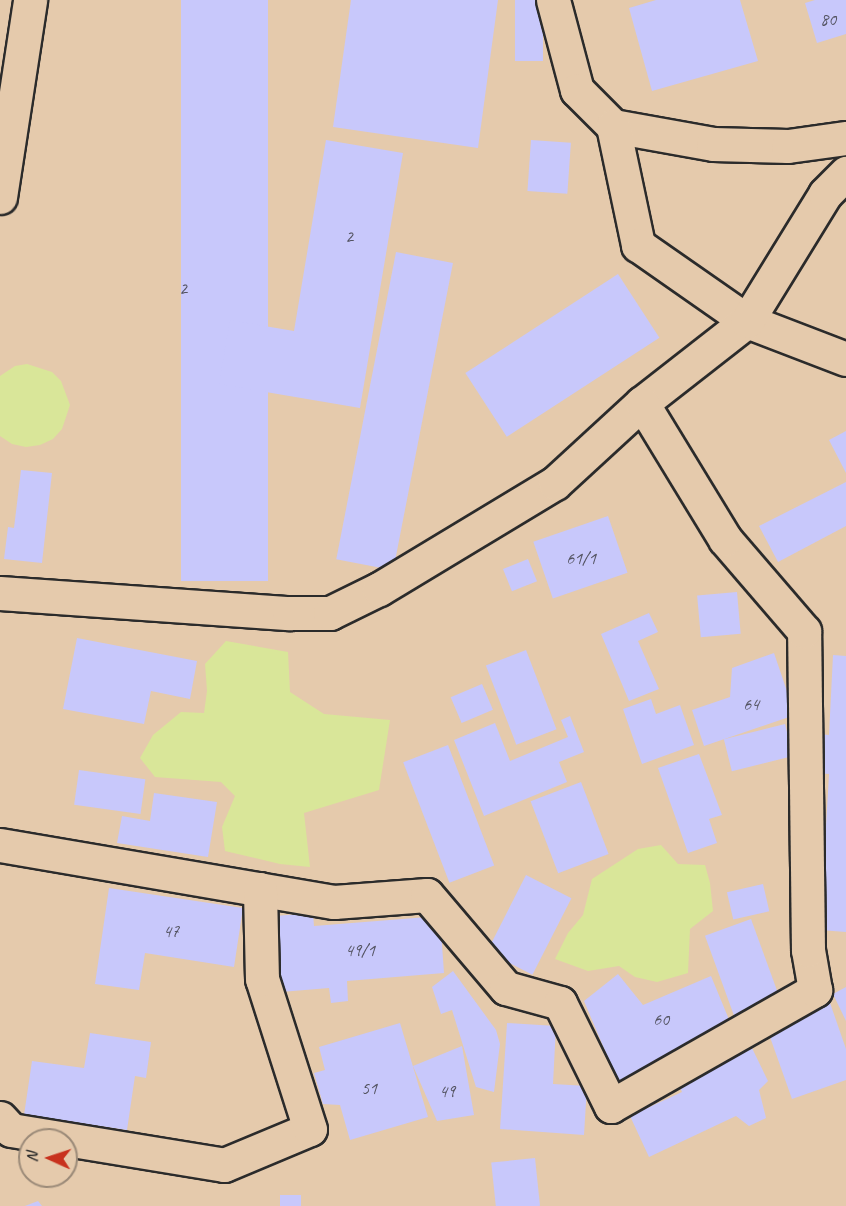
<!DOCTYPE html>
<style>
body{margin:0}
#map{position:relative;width:846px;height:1206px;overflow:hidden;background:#e5caac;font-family:Caveat,sans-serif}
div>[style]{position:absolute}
.green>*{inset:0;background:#d9e699}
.building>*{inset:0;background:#c8c8fb;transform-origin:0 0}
.roads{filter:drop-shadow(2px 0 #2b2b2b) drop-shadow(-2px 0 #2b2b2b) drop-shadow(0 2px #2b2b2b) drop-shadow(0 -2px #2b2b2b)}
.minor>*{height:33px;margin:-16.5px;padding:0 16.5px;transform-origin:16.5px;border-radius:16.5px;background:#e5caac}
span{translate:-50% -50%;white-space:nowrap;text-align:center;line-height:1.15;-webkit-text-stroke:4.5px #e5caac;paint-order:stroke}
.number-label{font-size:18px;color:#52525f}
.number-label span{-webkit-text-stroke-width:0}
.north{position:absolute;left:18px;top:1128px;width:60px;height:60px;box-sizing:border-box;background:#e5caac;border:2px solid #9b8a78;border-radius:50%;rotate:273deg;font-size:16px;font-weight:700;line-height:24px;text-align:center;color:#2b2b2b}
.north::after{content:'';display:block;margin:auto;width:21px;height:27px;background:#c8321e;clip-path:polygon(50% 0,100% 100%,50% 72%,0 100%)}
</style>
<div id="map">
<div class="green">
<i style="clip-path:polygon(27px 364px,52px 372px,61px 381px,70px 405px,62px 429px,53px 439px,40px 445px,26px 447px,12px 444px,0 436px,0 376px,15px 366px)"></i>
<i style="clip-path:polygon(226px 641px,288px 652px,290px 692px,324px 714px,390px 720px,379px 790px,304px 813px,310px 867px,280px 864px,225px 851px,222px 827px,235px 796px,221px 782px,155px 777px,140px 758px,153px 735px,181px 712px,204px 713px,207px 691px,205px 664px)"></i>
<i style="clip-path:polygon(661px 845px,678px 864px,705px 865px,710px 883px,713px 911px,690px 929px,688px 973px,657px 982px,635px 977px,619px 966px,588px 971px,555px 959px,568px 933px,583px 915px,592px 879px,638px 849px)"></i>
</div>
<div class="building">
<i style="left:181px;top:0;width:87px;height:581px"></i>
<i style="clip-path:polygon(351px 0,498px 0,478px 148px,333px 127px)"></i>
<i style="left:515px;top:0;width:28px;height:61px"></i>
<i style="clip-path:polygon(656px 0,740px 0,758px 61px,652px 91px,629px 8px)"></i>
<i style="clip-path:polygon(815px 0,846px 0,846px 34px,817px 43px,805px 3px)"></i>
<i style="clip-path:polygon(326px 140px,403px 153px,360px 408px,219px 384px,230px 320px,294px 331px)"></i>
<i style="left:531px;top:140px;width:40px;height:51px;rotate:4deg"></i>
<i style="left:396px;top:252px;width:58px;height:313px;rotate:11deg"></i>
<i style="left:618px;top:274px;width:76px;height:182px;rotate:57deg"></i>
<i style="clip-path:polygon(846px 431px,846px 473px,829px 440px)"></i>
<i style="clip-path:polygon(21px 470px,52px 473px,42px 563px,4px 559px,8px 527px,14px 528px)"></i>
<i style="clip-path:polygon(846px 482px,846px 526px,778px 562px,759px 526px)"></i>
<i style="left:608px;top:516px;width:60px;height:79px;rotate:71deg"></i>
<i style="left:528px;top:559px;width:24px;height:27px;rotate:68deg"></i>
<i style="left:737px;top:592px;width:42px;height:40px;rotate:85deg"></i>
<i style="clip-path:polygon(649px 613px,658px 632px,638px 641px,659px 689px,629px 701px,601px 634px)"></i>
<i style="clip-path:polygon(77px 638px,197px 661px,190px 699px,151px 691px,144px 724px,63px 709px)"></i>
<i style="left:526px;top:650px;width:85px;height:43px;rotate:69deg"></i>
<i style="clip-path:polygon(774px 653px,795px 715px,704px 746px,692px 710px,730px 697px,732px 668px)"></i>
<i style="clip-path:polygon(833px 655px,846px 656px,846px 932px,820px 930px,829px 774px,817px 773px,819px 734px,829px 735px)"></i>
<i style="left:482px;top:684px;width:28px;height:34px;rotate:67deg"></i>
<i style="clip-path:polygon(651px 699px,656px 714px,680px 705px,694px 745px,642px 764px,623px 709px)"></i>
<i style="clip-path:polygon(570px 716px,584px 752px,559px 762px,567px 782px,484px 816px,454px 740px,495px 723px,510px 761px,568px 737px,561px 720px)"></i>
<i style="left:785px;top:724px;width:33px;height:63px;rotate:76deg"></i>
<i style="left:448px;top:745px;width:129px;height:48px;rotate:69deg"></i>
<i style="clip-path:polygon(699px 754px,722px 815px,709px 819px,717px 843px,688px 853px,658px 768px)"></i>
<i style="left:79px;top:770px;width:67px;height:35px;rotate:8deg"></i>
<i style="left:581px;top:782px;width:77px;height:54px;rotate:69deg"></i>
<i style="clip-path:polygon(154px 793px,217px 802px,208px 857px,117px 843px,122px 816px,150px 821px)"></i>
<i style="left:526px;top:875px;width:51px;height:86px;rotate:27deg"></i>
<i style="left:763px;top:884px;width:28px;height:37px;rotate:77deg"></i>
<i style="clip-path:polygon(109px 888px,243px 908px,234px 967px,145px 953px,139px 990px,95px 984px)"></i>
<i style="clip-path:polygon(313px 913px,314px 926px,440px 916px,444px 973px,347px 981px,348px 1001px,331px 1003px,329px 988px,281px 992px,275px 916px)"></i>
<i style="left:751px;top:919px;width:88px;height:49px;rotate:70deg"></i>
<i style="clip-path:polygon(453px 971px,496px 1030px,500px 1044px,494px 1092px,476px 1087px,452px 1010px,441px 1014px,432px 987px)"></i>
<i style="clip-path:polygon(618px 974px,643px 1005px,711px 976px,735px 1034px,619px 1084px,584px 1001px)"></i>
<i style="clip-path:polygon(846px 987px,846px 1021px,833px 994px)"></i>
<i style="clip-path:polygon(829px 1000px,846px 1049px,846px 1080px,792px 1099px,765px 1023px)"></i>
<i style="clip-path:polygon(400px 1023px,428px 1117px,350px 1140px,340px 1105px,323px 1104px,314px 1073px,325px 1070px,319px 1047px)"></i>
<i style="clip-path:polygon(507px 1023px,556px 1026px,553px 1084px,587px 1086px,584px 1135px,500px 1129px)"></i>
<i style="clip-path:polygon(90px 1033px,151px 1042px,146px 1078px,135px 1076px,127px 1130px,24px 1115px,32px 1061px,84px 1068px)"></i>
<i style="clip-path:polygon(462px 1046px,474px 1115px,437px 1121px,413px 1066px)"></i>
<i style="clip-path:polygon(752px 1048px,768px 1081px,759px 1090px,766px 1118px,749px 1126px,736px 1116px,649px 1157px,630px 1116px,682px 1092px,678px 1083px)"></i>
<i style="left:535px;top:1158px;width:48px;height:44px;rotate:84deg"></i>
<i style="left:301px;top:1195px;width:11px;height:21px;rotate:90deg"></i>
<i style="clip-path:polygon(38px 1201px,42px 1206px,25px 1206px)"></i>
</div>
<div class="roads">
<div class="minor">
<i style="left:553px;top:0;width:93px;rotate:75.1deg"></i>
<i style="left:577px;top:90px;width:51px;rotate:45deg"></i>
<i style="left:613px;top:126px;width:102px;rotate:10.2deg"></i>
<i style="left:713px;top:144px;width:75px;rotate:1.5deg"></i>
<i style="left:788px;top:146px;width:59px;rotate:-7.9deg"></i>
<i style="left:613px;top:126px;width:122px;rotate:78.1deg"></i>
<i style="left:638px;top:245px;width:133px;rotate:34.9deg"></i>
<i style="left:747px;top:321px;width:106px;rotate:21deg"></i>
<i style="left:0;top:197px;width:199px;rotate:-81.3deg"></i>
<i style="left:0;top:593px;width:290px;rotate:4deg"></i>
<i style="left:289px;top:613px;width:41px"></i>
<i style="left:330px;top:613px;width:55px;rotate:-26.1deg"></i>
<i style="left:379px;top:589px;width:205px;rotate:-31.1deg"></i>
<i style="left:555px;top:483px;width:118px;rotate:-42.6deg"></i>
<i style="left:642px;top:403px;width:133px;rotate:-38deg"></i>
<i style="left:747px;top:321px;width:149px;rotate:-58.4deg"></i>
<i style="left:825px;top:194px;width:30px;rotate:-45deg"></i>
<i style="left:0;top:845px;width:339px;rotate:9.7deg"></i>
<i style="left:334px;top:902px;width:93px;rotate:-4.3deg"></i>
<i style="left:427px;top:895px;width:122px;rotate:49.7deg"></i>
<i style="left:506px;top:988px;width:56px;rotate:15.5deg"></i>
<i style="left:560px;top:1003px;width:115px;rotate:63.7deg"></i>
<i style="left:611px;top:1106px;width:235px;rotate:-29.6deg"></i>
<i style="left:815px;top:990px;width:41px;rotate:-99.9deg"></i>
<i style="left:808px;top:950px;width:319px;rotate:-90.7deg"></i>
<i style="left:804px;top:631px;width:121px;rotate:-130.7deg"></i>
<i style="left:725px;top:539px;width:159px;rotate:-121.4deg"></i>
<i style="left:0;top:1118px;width:16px;rotate:47deg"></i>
<i style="left:11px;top:1130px;width:216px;rotate:9.3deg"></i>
<i style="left:224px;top:1165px;width:93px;rotate:-22.7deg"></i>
<i style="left:310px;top:1129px;width:157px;rotate:-107.7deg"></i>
<i style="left:262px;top:979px;width:90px;rotate:-91.3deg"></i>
</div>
</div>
<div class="number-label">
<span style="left:828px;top:19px">80</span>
<span style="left:349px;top:236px">2</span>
<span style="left:183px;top:288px">2</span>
<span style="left:581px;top:558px">61/1</span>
<span style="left:751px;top:704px">64</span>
<span style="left:171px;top:931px">47</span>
<span style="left:360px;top:950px">49/1</span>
<span style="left:661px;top:1019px">60</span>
<span style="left:369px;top:1088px">51</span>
<span style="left:447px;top:1091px">49</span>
</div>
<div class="north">N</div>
</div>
